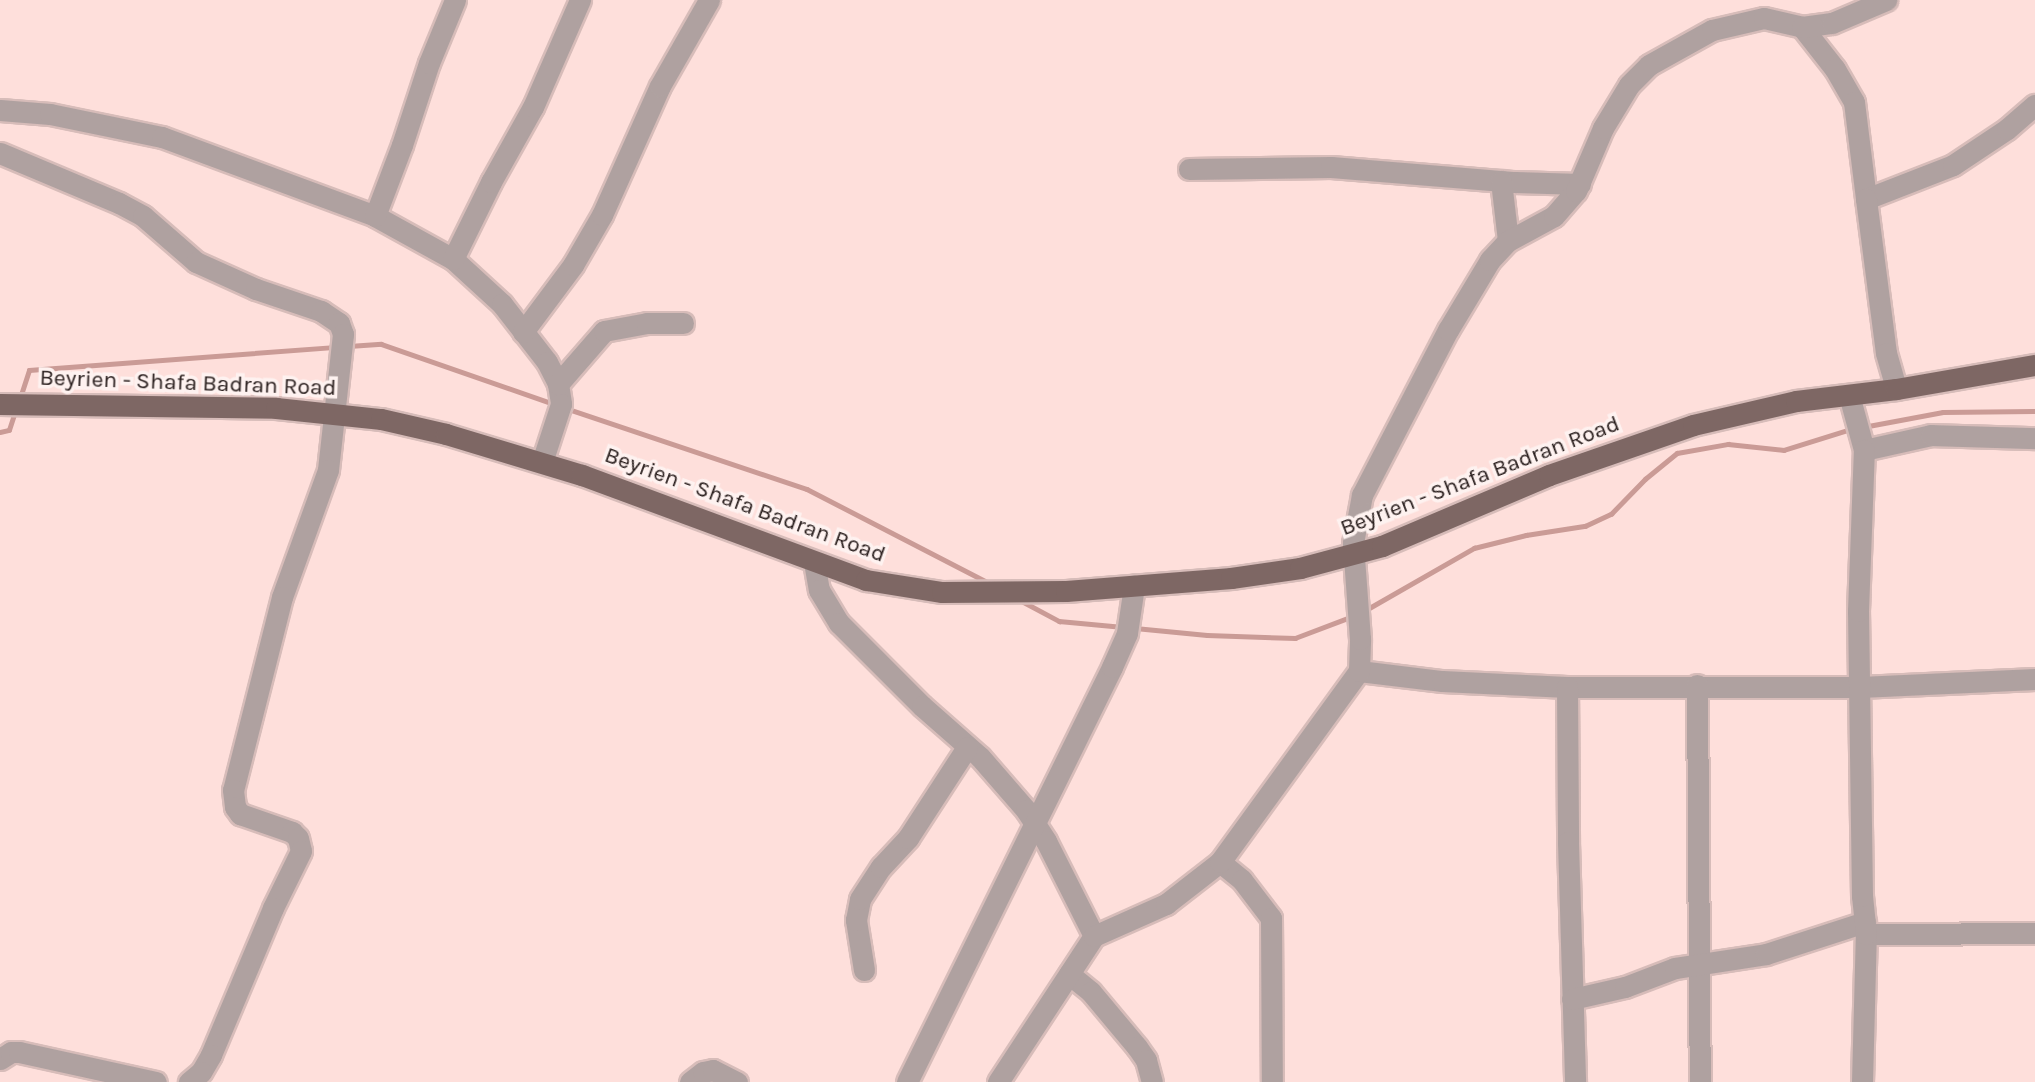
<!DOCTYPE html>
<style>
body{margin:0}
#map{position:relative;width:2035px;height:1082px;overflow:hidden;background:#fedfdb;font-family:Karla,sans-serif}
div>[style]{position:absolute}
.stream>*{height:4.5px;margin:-2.25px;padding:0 2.25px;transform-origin:2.25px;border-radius:2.25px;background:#ca9b96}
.roads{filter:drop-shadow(2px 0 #d7bcb9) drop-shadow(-2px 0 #d7bcb9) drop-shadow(0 2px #d7bcb9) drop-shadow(0 -2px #d7bcb9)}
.minor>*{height:21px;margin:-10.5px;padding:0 10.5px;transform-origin:10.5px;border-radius:10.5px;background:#afa1a0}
.major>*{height:21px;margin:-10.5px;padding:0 10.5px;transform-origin:10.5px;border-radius:10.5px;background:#7e6764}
span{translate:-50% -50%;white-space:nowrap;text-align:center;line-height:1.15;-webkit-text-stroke:7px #fef2f0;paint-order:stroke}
.street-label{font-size:23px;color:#281d1c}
</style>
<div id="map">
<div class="stream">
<i style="left:349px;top:346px;width:32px;rotate:-4deg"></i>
<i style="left:381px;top:344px;width:183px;rotate:19.1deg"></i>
<i style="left:20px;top:398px;width:29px;rotate:-72deg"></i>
<i style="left:29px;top:370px;width:308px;rotate:-4.3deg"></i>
<i style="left:565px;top:408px;width:255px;rotate:18.5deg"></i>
<i style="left:807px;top:489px;width:205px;rotate:27.3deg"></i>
<i style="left:1863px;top:427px;width:81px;rotate:-10.6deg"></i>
<i style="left:1943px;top:412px;width:92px;rotate:-0.6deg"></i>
<i style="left:0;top:432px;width:9px;rotate:-13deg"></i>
<i style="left:9px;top:430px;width:22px;rotate:-72deg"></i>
<i style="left:1018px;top:599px;width:47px;rotate:28.2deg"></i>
<i style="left:1059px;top:621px;width:64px;rotate:5.4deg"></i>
<i style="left:1364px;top:611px;width:127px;rotate:-29.8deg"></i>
<i style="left:1474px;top:548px;width:54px;rotate:-14deg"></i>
<i style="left:1526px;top:535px;width:60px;rotate:-8.7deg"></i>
<i style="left:1585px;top:526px;width:29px;rotate:-25deg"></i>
<i style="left:1611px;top:514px;width:49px;rotate:-45.8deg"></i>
<i style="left:1645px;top:479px;width:41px;rotate:-39.1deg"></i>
<i style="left:1677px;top:453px;width:52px;rotate:-10deg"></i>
<i style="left:1728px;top:444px;width:56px;rotate:6.1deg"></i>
<i style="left:1784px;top:450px;width:70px;rotate:-17.4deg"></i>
<i style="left:1135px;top:628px;width:72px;rotate:5.6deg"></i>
<i style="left:1207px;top:635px;width:88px;rotate:2deg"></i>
<i style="left:1295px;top:638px;width:62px;rotate:-20.8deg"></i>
</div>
<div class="roads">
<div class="minor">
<i style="left:1802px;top:27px;width:53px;rotate:51.8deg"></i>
<i style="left:1835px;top:69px;width:38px;rotate:60deg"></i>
<i style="left:1854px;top:102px;width:98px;rotate:82.9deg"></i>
<i style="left:1866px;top:199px;width:93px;rotate:-21.3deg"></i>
<i style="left:1953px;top:165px;width:65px;rotate:-33.7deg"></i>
<i style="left:2007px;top:129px;width:37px;rotate:-41deg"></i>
<i style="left:0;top:110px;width:50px;rotate:4.6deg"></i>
<i style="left:50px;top:114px;width:114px;rotate:11.6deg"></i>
<i style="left:162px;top:137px;width:227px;rotate:20.3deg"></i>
<i style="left:375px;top:216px;width:89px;rotate:28.9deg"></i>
<i style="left:453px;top:259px;width:67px;rotate:42.6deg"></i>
<i style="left:502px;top:304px;width:73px;rotate:52.2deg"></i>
<i style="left:547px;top:362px;width:25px;rotate:63deg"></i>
<i style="left:558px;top:384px;width:20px;rotate:81deg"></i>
<i style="left:561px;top:404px;width:61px;rotate:108.1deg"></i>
<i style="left:0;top:153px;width:129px;rotate:22.8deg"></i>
<i style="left:119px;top:203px;width:27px;rotate:28deg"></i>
<i style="left:143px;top:216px;width:70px;rotate:41deg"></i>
<i style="left:196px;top:262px;width:66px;rotate:24.2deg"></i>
<i style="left:256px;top:289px;width:69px;rotate:18.7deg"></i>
<i style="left:321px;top:311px;width:22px;rotate:34deg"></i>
<i style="left:339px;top:323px;width:12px;rotate:70deg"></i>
<i style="left:343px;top:334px;width:137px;rotate:96.3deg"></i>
<i style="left:328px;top:470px;width:135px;rotate:109.9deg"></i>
<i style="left:282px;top:597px;width:199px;rotate:104.2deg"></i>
<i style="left:233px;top:790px;width:17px;rotate:83deg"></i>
<i style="left:235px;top:807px;width:9px;rotate:54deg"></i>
<i style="left:240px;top:814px;width:55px;rotate:19.1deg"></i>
<i style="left:292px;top:832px;width:8px;rotate:45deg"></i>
<i style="left:298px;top:838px;width:13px;rotate:77deg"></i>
<i style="left:301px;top:851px;width:64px;rotate:116.2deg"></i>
<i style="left:273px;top:908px;width:160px;rotate:112.9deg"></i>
<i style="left:211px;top:1055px;width:20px;rotate:120deg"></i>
<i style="left:201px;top:1072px;width:16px;rotate:140deg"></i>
<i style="left:1189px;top:169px;width:142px;rotate:-0.8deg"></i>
<i style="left:1331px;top:167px;width:185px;rotate:4.7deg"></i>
<i style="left:1515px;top:182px;width:65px;rotate:1.8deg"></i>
<i style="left:1501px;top:181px;width:60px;rotate:83.3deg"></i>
<i style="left:1866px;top:199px;width:155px;rotate:82.6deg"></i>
<i style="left:1886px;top:353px;width:37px;rotate:74deg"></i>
<i style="left:375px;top:216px;width:76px;rotate:-69.2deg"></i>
<i style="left:402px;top:145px;width:86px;rotate:-71.8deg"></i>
<i style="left:429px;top:63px;width:68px;rotate:-67.6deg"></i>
<i style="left:453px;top:259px;width:86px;rotate:-63.7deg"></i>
<i style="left:491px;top:182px;width:86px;rotate:-60.8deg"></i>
<i style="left:533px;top:107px;width:117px;rotate:-66.3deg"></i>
<i style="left:523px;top:332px;width:84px;rotate:-53.3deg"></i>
<i style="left:573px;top:265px;width:58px;rotate:-59.9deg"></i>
<i style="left:602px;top:215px;width:141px;rotate:-65.8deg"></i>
<i style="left:660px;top:86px;width:99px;rotate:-60.3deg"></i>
<i style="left:558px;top:384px;width:70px;rotate:-49deg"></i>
<i style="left:604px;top:331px;width:44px;rotate:-10.5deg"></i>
<i style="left:647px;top:323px;width:36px"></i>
<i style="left:1849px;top:395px;width:57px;rotate:74.7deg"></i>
<i style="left:1864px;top:450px;width:69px;rotate:-12.6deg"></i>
<i style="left:1931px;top:435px;width:104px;rotate:1.7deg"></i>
<i style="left:814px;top:562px;width:28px;rotate:80deg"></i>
<i style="left:819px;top:590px;width:39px;rotate:59deg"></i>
<i style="left:839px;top:623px;width:117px;rotate:45deg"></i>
<i style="left:922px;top:706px;width:77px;rotate:41.3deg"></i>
<i style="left:980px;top:757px;width:70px;rotate:49deg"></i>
<i style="left:1026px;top:810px;width:37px;rotate:57deg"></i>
<i style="left:1046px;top:841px;width:106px;rotate:63.2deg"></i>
<i style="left:1359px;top:671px;width:84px;rotate:6.9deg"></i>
<i style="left:1442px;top:681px;width:125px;rotate:2.7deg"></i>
<i style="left:1567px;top:687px;width:293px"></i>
<i style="left:1860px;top:687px;width:175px;rotate:-2.6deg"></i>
<i style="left:1697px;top:685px;width:397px;rotate:89.6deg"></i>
<i style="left:1567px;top:687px;width:155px;rotate:89.6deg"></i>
<i style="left:1568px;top:842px;width:240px;rotate:88.3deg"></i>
<i style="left:1220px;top:862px;width:28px;rotate:39deg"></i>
<i style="left:1242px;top:880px;width:48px;rotate:52.7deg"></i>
<i style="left:1271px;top:918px;width:164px;rotate:89.7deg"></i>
<i style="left:1866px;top:934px;width:169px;rotate:-0.3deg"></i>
<i style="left:864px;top:970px;width:51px;rotate:-99.1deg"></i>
<i style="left:856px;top:920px;width:21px;rotate:-79deg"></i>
<i style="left:860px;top:899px;width:38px;rotate:-57deg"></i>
<i style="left:881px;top:867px;width:40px;rotate:-47deg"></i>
<i style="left:908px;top:838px;width:108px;rotate:-57deg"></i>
<i style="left:1069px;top:974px;width:28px;rotate:39deg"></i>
<i style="left:1091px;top:992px;width:72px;rotate:50.1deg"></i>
<i style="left:1137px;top:1047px;width:16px;rotate:55deg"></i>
<i style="left:1146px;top:1060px;width:23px;rotate:75deg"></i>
<i style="left:1572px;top:999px;width:54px;rotate:-12.8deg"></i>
<i style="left:1625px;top:987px;width:53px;rotate:-20.8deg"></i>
<i style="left:1675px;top:968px;width:92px;rotate:-8.7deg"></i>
<i style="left:1766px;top:954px;width:104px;rotate:-17.9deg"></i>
<i style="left:0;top:1059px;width:13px;rotate:-32deg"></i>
<i style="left:11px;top:1052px;width:8px"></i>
<i style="left:19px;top:1052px;width:140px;rotate:12.4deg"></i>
<i style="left:690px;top:1082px;width:16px;rotate:-38deg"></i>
<i style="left:703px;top:1072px;width:10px;rotate:-11deg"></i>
<i style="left:713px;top:1070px;width:27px;rotate:27deg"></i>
<i style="left:907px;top:1082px;width:463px;rotate:-63.7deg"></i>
<i style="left:1112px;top:667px;width:37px;rotate:-66deg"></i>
<i style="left:1127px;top:633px;width:48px;rotate:-81.5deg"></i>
<i style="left:998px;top:1082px;width:175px;rotate:-56.7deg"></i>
<i style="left:1094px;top:936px;width:79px;rotate:-24deg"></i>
<i style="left:1166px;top:904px;width:68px;rotate:-37.9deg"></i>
<i style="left:1220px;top:862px;width:236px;rotate:-54deg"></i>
<i style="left:1359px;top:671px;width:32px;rotate:-88deg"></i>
<i style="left:1360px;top:639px;width:96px;rotate:-94.2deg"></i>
<i style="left:1353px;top:543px;width:49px;rotate:-79.4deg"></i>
<i style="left:1362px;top:495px;width:186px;rotate:-62.5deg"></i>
<i style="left:1448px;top:330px;width:82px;rotate:-59deg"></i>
<i style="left:1490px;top:260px;width:26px;rotate:-47deg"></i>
<i style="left:1508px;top:241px;width:52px;rotate:-28.5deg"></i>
<i style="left:1554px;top:216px;width:33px;rotate:-49deg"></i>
<i style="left:1576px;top:191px;width:69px;rotate:-66.8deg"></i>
<i style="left:1603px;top:128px;width:50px;rotate:-58.8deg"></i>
<i style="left:1629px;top:85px;width:28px;rotate:-45deg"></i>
<i style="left:1649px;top:65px;width:72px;rotate:-29.1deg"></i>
<i style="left:1712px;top:30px;width:53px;rotate:-13deg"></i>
<i style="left:1764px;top:18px;width:39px;rotate:13deg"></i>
<i style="left:1802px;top:27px;width:30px;rotate:-8deg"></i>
<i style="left:1832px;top:23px;width:59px;rotate:-23.1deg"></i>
<i style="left:1862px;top:1082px;width:148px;rotate:-88.5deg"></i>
<i style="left:1866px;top:934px;width:38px;rotate:-96deg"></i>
<i style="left:1862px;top:896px;width:285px;rotate:-90.8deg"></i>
<i style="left:1858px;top:611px;width:161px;rotate:-87.9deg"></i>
</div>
<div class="major">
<i style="left:0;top:404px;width:276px;rotate:0.8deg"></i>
<i style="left:276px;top:408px;width:106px;rotate:6deg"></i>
<i style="left:381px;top:419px;width:67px;rotate:13deg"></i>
<i style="left:446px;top:434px;width:142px;rotate:16.8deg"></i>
<i style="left:582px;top:475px;width:303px;rotate:20.3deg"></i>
<i style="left:866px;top:580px;width:77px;rotate:9deg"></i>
<i style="left:942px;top:592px;width:124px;rotate:-0.5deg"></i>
<i style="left:1066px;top:591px;width:166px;rotate:-4.5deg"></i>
<i style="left:1231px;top:578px;width:70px;rotate:-8.2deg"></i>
<i style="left:1300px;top:568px;width:85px;rotate:-15deg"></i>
<i style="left:1382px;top:546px;width:181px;rotate:-23deg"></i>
<i style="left:1549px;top:475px;width:152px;rotate:-19.1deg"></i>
<i style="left:1693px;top:425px;width:106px;rotate:-13.1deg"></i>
<i style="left:1796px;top:401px;width:101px;rotate:-6.8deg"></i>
<i style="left:1896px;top:389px;width:141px;rotate:-9.8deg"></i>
</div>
</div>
<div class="street-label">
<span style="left:188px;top:383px;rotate:2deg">Beyrien - Shafa Badran Road</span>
<span style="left:1480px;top:476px;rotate:-21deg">Beyrien - Shafa Badran Road</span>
<span style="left:745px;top:505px;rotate:20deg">Beyrien - Shafa Badran Road</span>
</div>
</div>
